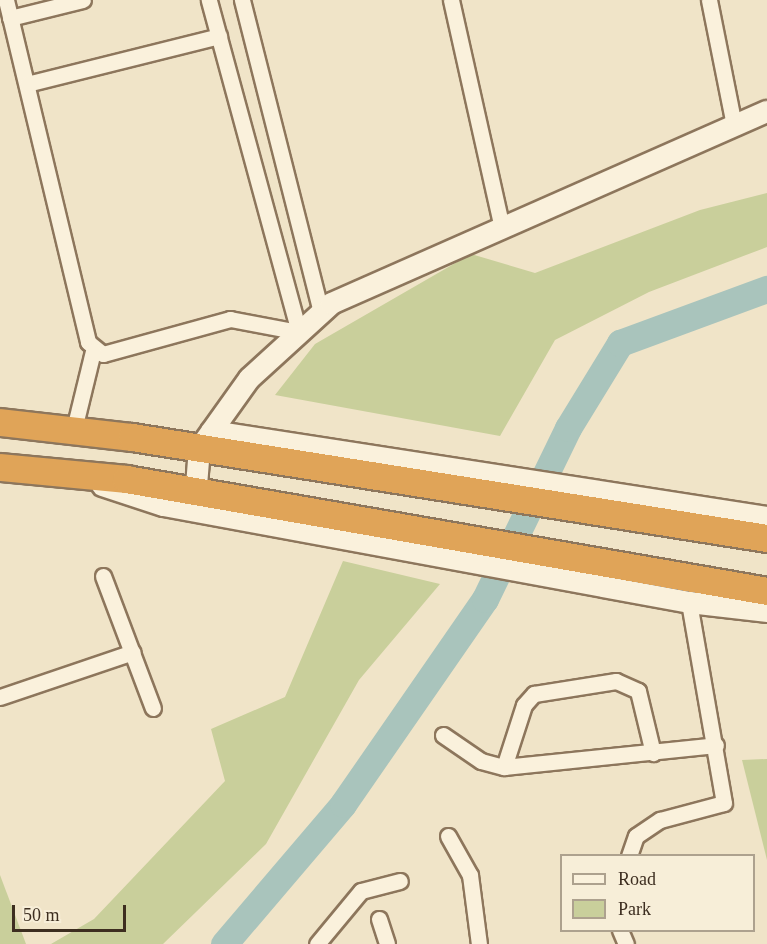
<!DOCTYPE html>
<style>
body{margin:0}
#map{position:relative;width:767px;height:944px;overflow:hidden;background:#f0e4c8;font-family:Georgia,serif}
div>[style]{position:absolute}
.green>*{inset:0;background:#c9cf9b}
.river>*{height:27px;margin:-13.5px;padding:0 13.5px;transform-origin:13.5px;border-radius:13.5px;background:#a9c4bc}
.roads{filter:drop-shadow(2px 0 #8d765c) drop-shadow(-2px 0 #8d765c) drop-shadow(0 2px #8d765c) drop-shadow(0 -2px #8d765c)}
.street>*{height:15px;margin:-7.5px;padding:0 7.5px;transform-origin:7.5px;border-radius:7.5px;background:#faf1dc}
.secondary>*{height:21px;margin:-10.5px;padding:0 10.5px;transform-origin:10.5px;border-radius:10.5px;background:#faf1dc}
.highway>*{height:27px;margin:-13.5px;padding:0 13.5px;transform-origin:13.5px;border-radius:13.5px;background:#e0a458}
span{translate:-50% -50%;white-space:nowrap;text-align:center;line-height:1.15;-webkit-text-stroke:4.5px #f7eed8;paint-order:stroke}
.legend{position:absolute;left:560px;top:854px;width:195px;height:78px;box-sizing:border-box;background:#f7eed8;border:2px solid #ada18e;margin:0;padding:8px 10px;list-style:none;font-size:18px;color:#3d2e20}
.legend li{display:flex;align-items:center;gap:12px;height:30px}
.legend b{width:30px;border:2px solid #ada18e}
.scale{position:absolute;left:12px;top:905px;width:114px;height:27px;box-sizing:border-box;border:3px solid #3d2e20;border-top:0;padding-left:8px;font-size:18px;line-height:21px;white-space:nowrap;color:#3d2e20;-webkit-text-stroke:4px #f7eed8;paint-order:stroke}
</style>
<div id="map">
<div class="green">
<i style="clip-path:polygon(767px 193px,767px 247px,649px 292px,555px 340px,500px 436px,275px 395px,315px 344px,471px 254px,535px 273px,700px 210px)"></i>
<i style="clip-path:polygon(343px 561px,440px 584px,359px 680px,266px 844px,163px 944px,51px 944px,94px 919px,225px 781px,211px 729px,285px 697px)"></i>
<i style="clip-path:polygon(767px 759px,767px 860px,742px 760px)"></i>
<i style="clip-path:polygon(0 875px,26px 944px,0 944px)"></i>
</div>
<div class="river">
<i style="left:224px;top:944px;width:184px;rotate:-49.6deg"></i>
<i style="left:343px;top:804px;width:249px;rotate:-55.3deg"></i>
<i style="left:485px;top:599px;width:190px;rotate:-64.1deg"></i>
<i style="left:568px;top:428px;width:100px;rotate:-58.5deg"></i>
<i style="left:620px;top:343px;width:157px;rotate:-20.2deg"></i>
</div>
<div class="roads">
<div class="street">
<i style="left:6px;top:0;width:352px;rotate:76.5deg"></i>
<i style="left:88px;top:342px;width:19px;rotate:39deg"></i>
<i style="left:103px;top:354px;width:132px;rotate:-15.4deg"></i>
<i style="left:230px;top:319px;width:70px;rotate:10.7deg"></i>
<i style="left:299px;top:332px;width:344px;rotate:-105.2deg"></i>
<i style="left:242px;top:0;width:322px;rotate:75.8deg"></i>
<i style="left:451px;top:0;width:234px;rotate:77.4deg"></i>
<i style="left:709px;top:0;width:127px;rotate:78.7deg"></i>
<i style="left:10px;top:18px;width:75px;rotate:-13.9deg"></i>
<i style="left:27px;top:84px;width:198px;rotate:-14deg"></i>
<i style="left:74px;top:429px;width:80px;rotate:-76.3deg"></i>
<i style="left:103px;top:576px;width:141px;rotate:69.3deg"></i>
<i style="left:0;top:697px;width:140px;rotate:-18.7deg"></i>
<i style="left:443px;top:735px;width:46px;rotate:34.4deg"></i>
<i style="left:481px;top:761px;width:24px;rotate:15deg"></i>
<i style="left:504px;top:767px;width:213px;rotate:-5.9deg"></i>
<i style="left:504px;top:767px;width:65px;rotate:-72.1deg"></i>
<i style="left:524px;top:705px;width:15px;rotate:-48deg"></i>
<i style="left:534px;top:694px;width:83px;rotate:-9deg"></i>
<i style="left:616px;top:681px;width:24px;rotate:24deg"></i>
<i style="left:638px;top:691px;width:64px;rotate:76.4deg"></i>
<i style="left:448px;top:836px;width:45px;rotate:60.6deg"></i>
<i style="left:470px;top:875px;width:70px;rotate:82.6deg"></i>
<i style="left:629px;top:856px;width:21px;rotate:-71deg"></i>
<i style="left:636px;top:836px;width:29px;rotate:-34deg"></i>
<i style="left:660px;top:820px;width:66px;rotate:-14.9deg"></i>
<i style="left:724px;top:803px;width:204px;rotate:-99.9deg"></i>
<i style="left:379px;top:919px;width:26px;rotate:72deg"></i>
<i style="left:620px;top:930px;width:15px;rotate:67deg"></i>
<i style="left:317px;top:944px;width:69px;rotate:-50.3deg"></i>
<i style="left:361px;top:891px;width:40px;rotate:-14.4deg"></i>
</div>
<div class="secondary">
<i style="left:211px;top:431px;width:563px;rotate:8.79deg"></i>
<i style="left:102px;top:485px;width:64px;rotate:18.2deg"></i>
<i style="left:163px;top:505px;width:535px;rotate:10.45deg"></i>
<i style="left:689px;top:602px;width:79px;rotate:6.6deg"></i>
<i style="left:194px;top:510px;width:62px;rotate:-85.4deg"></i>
<i style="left:199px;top:448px;width:86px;rotate:-54.5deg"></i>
<i style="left:249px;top:378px;width:111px;rotate:-42.4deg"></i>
<i style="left:331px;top:303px;width:476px;rotate:-23.8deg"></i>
</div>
<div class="highway">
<i style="left:0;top:422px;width:133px;rotate:6.5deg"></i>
<i style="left:132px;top:437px;width:643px;rotate:9.04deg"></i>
<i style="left:0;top:467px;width:127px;rotate:5.4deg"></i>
<i style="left:126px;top:479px;width:651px;rotate:9.91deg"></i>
</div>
</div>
<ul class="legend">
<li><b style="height:8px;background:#faf1dc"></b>Road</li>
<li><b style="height:16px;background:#c9cf9b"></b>Park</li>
</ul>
<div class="scale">50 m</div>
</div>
